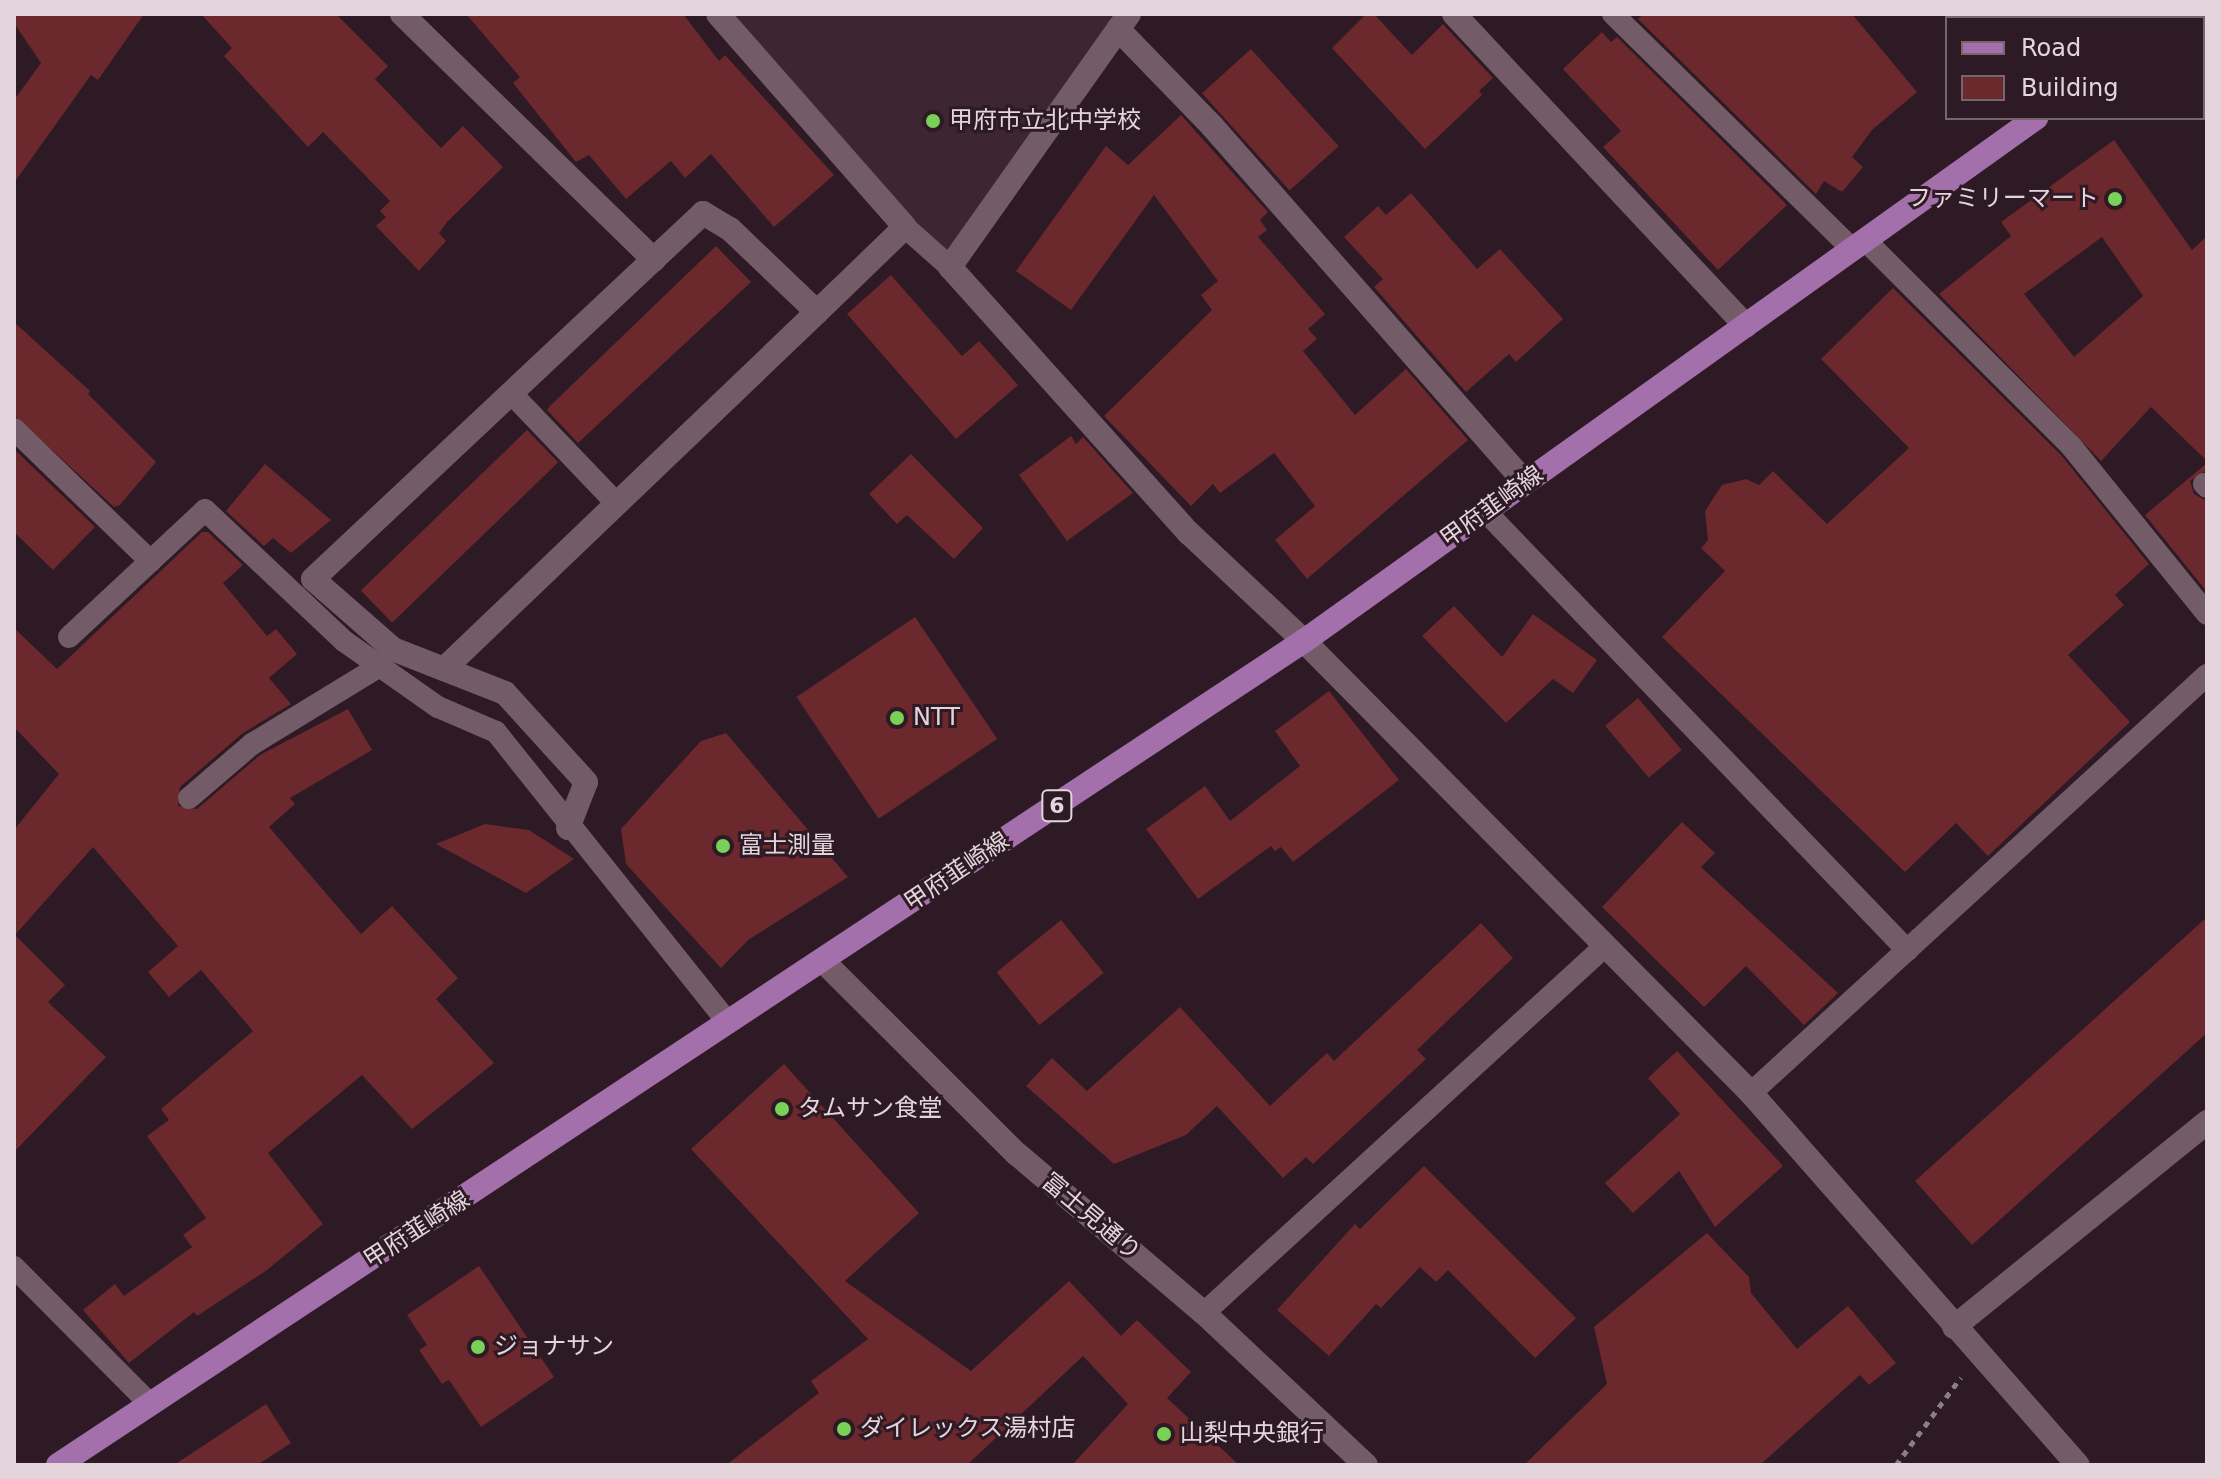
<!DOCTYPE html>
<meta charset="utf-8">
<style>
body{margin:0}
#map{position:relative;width:2221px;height:1479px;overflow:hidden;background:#2d1a24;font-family:"DejaVu Sans","Noto Sans JP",sans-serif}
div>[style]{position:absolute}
.built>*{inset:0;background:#3d2531}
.building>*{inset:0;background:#6b282d;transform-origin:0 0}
.path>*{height:5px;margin-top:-2.5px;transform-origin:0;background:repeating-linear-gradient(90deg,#8e7d85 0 6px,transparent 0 12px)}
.lane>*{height:22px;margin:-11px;padding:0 11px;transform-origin:11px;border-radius:11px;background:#735c67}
.street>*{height:24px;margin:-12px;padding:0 12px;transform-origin:12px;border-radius:12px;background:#735c67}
.secondary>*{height:24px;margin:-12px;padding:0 12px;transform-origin:12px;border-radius:12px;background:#735c67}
.primary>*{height:24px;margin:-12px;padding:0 12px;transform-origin:12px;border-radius:12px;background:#a470ab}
.dots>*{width:22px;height:22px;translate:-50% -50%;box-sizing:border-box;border:4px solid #2d1a24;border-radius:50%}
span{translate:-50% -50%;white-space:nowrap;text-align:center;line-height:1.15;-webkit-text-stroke:6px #2d1a24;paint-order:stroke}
.shield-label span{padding:2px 6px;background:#2d1a24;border:2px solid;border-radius:6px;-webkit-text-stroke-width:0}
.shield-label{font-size:22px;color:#e3d5db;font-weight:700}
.poi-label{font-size:24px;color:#e3d5db}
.left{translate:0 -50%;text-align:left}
.right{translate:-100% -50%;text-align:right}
.street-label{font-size:24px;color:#e3d5db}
.frame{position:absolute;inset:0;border:16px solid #e3d5db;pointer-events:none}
.legend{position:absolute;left:1945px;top:16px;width:260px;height:104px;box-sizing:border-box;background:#2d1a24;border:2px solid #76656d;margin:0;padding:10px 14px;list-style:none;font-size:24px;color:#e3d5db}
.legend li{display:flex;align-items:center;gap:16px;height:40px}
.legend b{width:40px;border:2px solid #76656d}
</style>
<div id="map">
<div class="built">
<i style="clip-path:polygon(720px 14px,1130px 14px,950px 267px)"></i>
</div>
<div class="building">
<i style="clip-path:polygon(14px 14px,144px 14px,98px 80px,91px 75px,14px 183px,14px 100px,41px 63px,14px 23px)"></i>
<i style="clip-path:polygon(201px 14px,336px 14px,388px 66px,375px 79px,441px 148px,463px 126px,503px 167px,447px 222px,439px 233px,446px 241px,419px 271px,376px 226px,386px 217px,380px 211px,390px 201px,323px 132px,308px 147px,224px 56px,232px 48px)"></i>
<i style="clip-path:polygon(466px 14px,683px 14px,719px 61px,725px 55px,834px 175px,774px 227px,711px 154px,685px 178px,671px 161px,626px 199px,589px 155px,576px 162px,513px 83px,520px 77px)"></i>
<i style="clip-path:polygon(1366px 14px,1374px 14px,1412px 55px,1443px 24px,1493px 78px,1479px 91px,1482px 95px,1425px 149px,1332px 48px)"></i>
<i style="clip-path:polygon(1643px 14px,1852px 14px,1917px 92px,1872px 130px,1852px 157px,1863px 167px,1842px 192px,1824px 181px,1816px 194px,1638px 19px)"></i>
<i style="clip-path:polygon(1602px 32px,1611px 42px,1617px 37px,1787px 205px,1718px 270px,1603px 147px,1621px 131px,1563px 69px)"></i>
<i style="left:1251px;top:49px;width:131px;height:66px;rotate:48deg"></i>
<i style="clip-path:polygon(1181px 115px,1268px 212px,1260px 220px,1267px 230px,1258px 237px,1325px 314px,1308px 329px,1317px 339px,1303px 351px,1355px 415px,1406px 369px,1468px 440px,1307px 579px,1275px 540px,1315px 506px,1274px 453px,1220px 493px,1213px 484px,1191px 506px,1104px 416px,1212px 310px,1201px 295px,1218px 281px,1154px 195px,1071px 310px,1016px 271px,1106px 146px,1128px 165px)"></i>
<i style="clip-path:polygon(evenodd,2114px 140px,2192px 250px,2207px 236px,2207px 461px,2151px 407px,2101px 461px,1939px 294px,2011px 236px,2001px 222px,2114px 140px,2102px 237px,2143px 296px,2074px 357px,2024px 294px,2102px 237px)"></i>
<i style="clip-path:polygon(1411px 193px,1477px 269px,1500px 249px,1563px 319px,1516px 362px,1509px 354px,1466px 392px,1374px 287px,1383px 279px,1344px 237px,1378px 206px,1386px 215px)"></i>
<i style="clip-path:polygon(716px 246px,751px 282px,578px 443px,547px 410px,550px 406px)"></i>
<i style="clip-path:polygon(891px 275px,962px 356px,979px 341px,1018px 385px,956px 439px,847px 314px)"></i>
<i style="clip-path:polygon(1893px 288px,2061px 455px,2149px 564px,2115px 595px,2124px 605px,2068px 655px,2130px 722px,1988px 856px,1956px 823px,1905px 872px,1662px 637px,1725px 571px,1701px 548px,1708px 540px,1705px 511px,1722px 485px,1746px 479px,1759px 485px,1773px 471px,1827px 524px,1909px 448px,1821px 359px)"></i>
<i style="clip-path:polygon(14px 322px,90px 391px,88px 394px,156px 462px,120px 505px,114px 507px,14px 415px)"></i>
<i style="left:527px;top:430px;width:45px;height:231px;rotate:46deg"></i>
<i style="clip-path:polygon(1071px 436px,1076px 444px,1083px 437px,1133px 493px,1067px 541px,1019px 475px)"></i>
<i style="clip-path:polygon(14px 449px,95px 527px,53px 570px,14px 532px)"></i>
<i style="clip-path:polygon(911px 454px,983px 528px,954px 559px,907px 515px,897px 524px,869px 494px)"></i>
<i style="clip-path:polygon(2207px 463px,2207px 470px,2190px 481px,2194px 494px,2207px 501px,2207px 592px,2145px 515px)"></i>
<i style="clip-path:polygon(265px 464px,331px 520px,291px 553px,273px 538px,264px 546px,226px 511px)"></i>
<i style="clip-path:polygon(202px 532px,208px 532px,243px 565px,223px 583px,267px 636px,276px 629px,297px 654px,269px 678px,291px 704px,243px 733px,180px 787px,178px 806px,197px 809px,260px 755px,348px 709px,372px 750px,290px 798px,295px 804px,269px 827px,361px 934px,392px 906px,458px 978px,436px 999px,494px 1063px,412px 1129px,362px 1075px,268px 1153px,323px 1224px,267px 1270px,197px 1316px,194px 1312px,129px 1363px,83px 1310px,115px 1284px,124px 1296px,192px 1247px,183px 1235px,206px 1218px,147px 1136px,169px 1120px,161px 1109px,253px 1031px,201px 970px,169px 997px,148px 972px,178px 946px,93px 847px,15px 935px,65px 985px,48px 1002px,106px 1057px,14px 1152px,14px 830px,59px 774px,14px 727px,14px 628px,57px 669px)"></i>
<i style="clip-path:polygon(1454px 606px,1502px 657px,1533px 614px,1597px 660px,1573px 693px,1553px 679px,1506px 723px,1422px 636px)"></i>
<i style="left:915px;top:617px;width:147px;height:143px;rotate:56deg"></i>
<i style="clip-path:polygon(1329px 691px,1399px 780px,1293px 862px,1281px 847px,1275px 851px,1271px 846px,1198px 899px,1146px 829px,1205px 786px,1230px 821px,1300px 766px,1275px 731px)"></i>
<i style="left:1638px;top:698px;width:68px;height:43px;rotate:50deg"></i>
<i style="clip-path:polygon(726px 733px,848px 877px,748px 940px,721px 968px,626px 864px,621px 829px,701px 741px)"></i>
<i style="clip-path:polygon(1682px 822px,1715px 853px,1701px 867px,1838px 993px,1804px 1025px,1746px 966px,1704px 1007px,1602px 907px)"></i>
<i style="clip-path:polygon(485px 824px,529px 830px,574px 859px,526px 893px,436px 844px)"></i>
<i style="clip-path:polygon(2207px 917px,2207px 1033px,1972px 1245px,1915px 1181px)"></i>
<i style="left:1061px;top:920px;width:68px;height:83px;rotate:51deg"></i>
<i style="clip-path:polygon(1481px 923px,1513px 958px,1417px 1050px,1426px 1059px,1313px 1164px,1306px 1157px,1283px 1178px,1217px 1106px,1186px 1135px,1114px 1164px,1026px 1086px,1052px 1058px,1087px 1091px,1180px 1007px,1270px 1106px,1327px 1053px,1334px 1061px)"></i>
<i style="clip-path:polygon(1677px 1051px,1783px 1166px,1715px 1227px,1679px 1171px,1633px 1213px,1605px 1183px,1680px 1114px,1648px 1078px)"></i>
<i style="clip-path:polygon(784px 1064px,919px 1213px,845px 1281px,971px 1371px,1069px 1281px,1121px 1336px,1137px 1320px,1191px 1372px,1167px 1398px,1239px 1465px,1072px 1465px,1128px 1404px,1083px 1356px,967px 1465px,726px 1465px,819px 1393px,811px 1381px,868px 1339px,691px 1149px)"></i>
<i style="clip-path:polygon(1424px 1166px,1576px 1318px,1535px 1358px,1448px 1270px,1436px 1282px,1420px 1267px,1381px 1308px,1376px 1304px,1329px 1356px,1277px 1310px,1355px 1224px,1360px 1229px)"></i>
<i style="clip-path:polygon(1707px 1233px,1749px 1277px,1751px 1293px,1797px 1349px,1848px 1306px,1896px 1363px,1869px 1385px,1860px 1375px,1760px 1465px,1524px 1465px,1607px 1384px,1594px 1327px)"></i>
<i style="clip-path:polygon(479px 1266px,554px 1377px,481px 1427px,449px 1380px,442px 1384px,419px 1350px,427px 1345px,407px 1315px)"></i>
<i style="clip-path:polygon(266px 1404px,291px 1443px,257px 1465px,174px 1465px)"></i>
</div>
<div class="path">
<i style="left:1896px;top:1465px;width:109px;rotate:-53.5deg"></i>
</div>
<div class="lane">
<i style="left:1613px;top:14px;width:335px;rotate:44.5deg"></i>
<i style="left:905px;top:227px;width:60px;rotate:41.6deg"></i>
<i style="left:1865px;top:240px;width:291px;rotate:45deg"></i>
<i style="left:2071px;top:446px;width:216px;rotate:51deg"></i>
<i style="left:511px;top:393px;width:153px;rotate:46.3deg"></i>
<i style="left:14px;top:429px;width:190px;rotate:44.1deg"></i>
<i style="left:2204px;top:484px;width:4px;rotate:45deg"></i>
<i style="left:1486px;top:512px;width:608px;rotate:46.13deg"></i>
<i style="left:69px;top:637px;width:186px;rotate:-43deg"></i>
<i style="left:205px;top:510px;width:191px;rotate:43.3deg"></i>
<i style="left:344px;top:641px;width:115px;rotate:35.1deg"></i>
<i style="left:438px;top:707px;width:63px;rotate:23.3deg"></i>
<i style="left:496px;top:732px;width:372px;rotate:51.4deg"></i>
<i style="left:189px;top:798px;width:83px;rotate:-40.6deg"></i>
<i style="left:252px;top:744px;width:150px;rotate:-31.4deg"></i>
<i style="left:1751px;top:1093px;width:619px;rotate:-42.51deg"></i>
<i style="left:14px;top:1267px;width:193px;rotate:45.2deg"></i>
<i style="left:1204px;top:1313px;width:542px;rotate:-42.46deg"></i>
</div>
<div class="street">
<i style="left:402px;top:14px;width:352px;rotate:44.3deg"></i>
<i style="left:1129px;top:14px;width:310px;rotate:125.3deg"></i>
<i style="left:950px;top:267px;width:358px;rotate:48.1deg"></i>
<i style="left:1189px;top:533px;width:158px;rotate:43.2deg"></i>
<i style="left:1304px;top:641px;width:636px;rotate:45.32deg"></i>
<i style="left:1751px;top:1093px;width:495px;rotate:48.7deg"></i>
<i style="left:1454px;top:14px;width:427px;rotate:46.9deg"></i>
<i style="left:1118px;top:29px;width:135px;rotate:45.9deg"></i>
<i style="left:1212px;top:126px;width:475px;rotate:48.7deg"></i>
<i style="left:444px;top:669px;width:516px;rotate:-43.74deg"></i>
<i style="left:568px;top:828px;width:49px;rotate:-68.6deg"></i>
<i style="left:586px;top:782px;width:120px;rotate:-132.3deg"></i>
<i style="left:505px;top:693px;width:120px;rotate:-158.6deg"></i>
<i style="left:393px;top:649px;width:106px;rotate:-138.8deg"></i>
<i style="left:313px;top:579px;width:535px;rotate:-43.18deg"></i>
<i style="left:703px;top:213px;width:31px;rotate:31deg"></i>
<i style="left:730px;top:229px;width:120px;rotate:43.7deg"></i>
<i style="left:817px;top:312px;width:122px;rotate:-44deg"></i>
<i style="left:905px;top:227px;width:283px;rotate:-131.3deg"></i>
<i style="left:1954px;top:1327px;width:326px;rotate:-39deg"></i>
</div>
<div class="secondary">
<i style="left:823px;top:961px;width:274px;rotate:44.9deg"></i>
<i style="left:1017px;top:1154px;width:245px;rotate:40.4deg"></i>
<i style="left:1204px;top:1313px;width:222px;rotate:43.2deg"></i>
</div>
<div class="primary">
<i style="left:2176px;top:18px;width:7px;rotate:-34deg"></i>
<i style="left:58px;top:1465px;width:1494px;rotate:-33.48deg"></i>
<i style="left:1304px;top:641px;width:900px;rotate:-35.55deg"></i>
</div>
<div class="dots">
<i style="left:933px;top:121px;background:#7ad157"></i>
<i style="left:2115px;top:199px;background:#7ad157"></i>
<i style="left:897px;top:718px;background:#7ad157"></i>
<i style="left:723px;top:846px;background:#7ad157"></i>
<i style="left:782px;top:1109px;background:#7ad157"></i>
<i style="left:478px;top:1347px;background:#7ad157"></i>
<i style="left:844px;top:1429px;background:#7ad157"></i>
<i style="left:1164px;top:1434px;background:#7ad157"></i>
</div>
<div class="shield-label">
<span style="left:1057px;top:806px">6</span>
</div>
<div class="poi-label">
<span class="left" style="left:949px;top:121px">甲府市立北中学校</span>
<span class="right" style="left:2099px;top:199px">ファミリーマート</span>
<span class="left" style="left:913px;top:718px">NTT</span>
<span class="left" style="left:739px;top:846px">富士測量</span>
<span class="left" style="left:798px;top:1109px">タムサン食堂</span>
<span class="left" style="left:494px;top:1347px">ジョナサン</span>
<span class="left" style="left:860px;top:1429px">ダイレックス湯村店</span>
<span class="left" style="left:1180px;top:1434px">山梨中央銀行</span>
</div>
<div class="street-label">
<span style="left:1492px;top:507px;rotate:-36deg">甲府韮崎線</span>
<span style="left:957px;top:872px;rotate:-34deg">甲府韮崎線</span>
<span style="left:1091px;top:1217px;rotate:40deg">富士見通り</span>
<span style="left:417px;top:1230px;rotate:-33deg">甲府韮崎線</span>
</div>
<div class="frame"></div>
<ul class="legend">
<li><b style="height:10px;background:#a470ab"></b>Road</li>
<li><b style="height:22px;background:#6b282d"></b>Building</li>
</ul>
</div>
